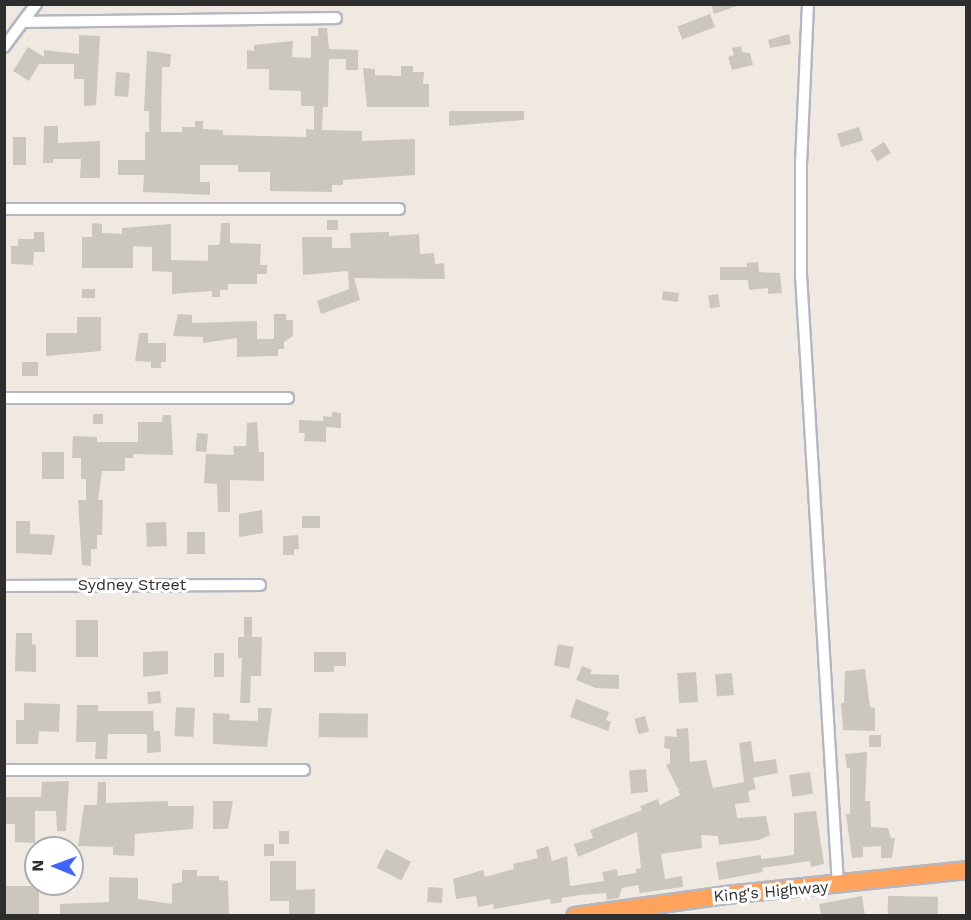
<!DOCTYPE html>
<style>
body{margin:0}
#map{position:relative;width:971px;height:920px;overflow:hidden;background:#efe9e1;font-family:"Work Sans",sans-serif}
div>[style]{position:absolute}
.building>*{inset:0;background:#cbc7bf;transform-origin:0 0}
.roads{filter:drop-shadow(2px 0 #b4b7c1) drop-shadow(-2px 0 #b4b7c1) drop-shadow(0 2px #b4b7c1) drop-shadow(0 -2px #b4b7c1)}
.minor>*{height:10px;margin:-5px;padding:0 5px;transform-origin:5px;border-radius:5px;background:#fff}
.highway>*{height:16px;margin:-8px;padding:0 8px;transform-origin:8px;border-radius:8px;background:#ffa35c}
span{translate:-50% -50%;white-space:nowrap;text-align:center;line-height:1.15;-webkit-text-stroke:6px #fff;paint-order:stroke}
.street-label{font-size:16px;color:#2e2e2e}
.frame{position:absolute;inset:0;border:6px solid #2e2e2e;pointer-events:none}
.north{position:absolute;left:24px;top:836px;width:60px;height:60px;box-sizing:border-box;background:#fff;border:2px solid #ababab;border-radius:50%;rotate:271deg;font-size:16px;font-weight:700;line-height:24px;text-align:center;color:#2e2e2e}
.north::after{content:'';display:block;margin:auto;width:21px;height:27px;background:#4264fb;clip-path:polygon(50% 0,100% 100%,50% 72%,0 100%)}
</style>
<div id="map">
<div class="building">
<i style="clip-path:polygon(711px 4px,737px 4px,737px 6px,714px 14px)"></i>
<i style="left:710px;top:14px;width:14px;height:35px;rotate:69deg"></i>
<i style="clip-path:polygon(318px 28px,327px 28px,329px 49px,358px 50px,358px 70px,346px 70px,346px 59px,329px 59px,328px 107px,323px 107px,322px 130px,362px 131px,362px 141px,415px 139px,415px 175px,343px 180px,343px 185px,332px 185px,332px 192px,270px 191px,270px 172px,238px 172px,238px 165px,200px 165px,200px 182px,210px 182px,210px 195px,143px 192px,144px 175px,118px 175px,118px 160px,145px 160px,145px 132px,149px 132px,149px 111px,144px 111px,147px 51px,171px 54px,170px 67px,162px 67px,161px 132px,182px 132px,182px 127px,195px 127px,195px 121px,203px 121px,203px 129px,223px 130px,223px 135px,306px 137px,306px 129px,314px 130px,314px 106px,301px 106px,301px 91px,269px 90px,269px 69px,247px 69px,247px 50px,254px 51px,254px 45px,293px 41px,292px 57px,311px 58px,311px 36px,318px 36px)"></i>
<i style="clip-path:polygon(789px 34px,791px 44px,770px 48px,768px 40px)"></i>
<i style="clip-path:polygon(79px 35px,100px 36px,96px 105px,84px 106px,84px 79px,74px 79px,74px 64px,39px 64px,29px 81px,13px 71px,28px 47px,44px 57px,44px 50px,79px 54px)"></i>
<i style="clip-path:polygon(741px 46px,742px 52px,750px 53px,753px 65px,732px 70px,728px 57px,734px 55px,732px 48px)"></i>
<i style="clip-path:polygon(401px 66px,413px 66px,413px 72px,424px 72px,423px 84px,429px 84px,429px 107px,367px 107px,363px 68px,375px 69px,375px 75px,401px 76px)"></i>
<i style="left:116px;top:72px;width:14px;height:24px;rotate:4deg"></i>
<i style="clip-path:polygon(449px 111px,524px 111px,524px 120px,449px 126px)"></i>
<i style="clip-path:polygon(44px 126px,58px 126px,58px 143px,100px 141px,100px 178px,80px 178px,81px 159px,53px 159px,53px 163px,43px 163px)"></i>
<i style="left:859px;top:127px;width:14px;height:23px;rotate:73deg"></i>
<i style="left:13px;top:137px;width:13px;height:28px"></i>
<i style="left:884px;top:142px;width:13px;height:16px;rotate:58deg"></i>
<i style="left:327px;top:220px;width:11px;height:10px"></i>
<i style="clip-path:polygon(92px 223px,102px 224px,102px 233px,122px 234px,122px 228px,171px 224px,171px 260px,208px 261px,208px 245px,219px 245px,220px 242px,221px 223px,230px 223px,230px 243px,261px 244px,260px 265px,267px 265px,267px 274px,257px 274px,257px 284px,228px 284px,228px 290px,220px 290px,220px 297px,212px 297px,212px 291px,172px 294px,172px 272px,152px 271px,152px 247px,133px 246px,133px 268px,82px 268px,82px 237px,92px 237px)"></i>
<i style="clip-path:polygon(34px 232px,44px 232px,45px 252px,34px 252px,33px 265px,11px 264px,11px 246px,18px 246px,18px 239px,34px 239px)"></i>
<i style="clip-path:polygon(389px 232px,389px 236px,419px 234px,420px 254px,434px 253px,435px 264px,444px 263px,445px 279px,354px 278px,360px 300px,321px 314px,317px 301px,349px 289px,348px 271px,303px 275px,302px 237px,332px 237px,332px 248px,351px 248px,350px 233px)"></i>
<i style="clip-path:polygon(758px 262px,759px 272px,780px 273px,782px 293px,768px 294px,768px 288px,749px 290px,748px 280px,720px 280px,720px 267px,747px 267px,747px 263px)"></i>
<i style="left:82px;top:289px;width:13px;height:9px"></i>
<i style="left:663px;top:291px;width:16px;height:9px;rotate:7deg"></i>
<i style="left:718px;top:294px;width:13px;height:10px;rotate:81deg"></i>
<i style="clip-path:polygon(178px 314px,192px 315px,192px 323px,257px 321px,257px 339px,274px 339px,274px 314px,286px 314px,286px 320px,293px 320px,293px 336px,284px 342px,284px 349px,278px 349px,278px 356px,237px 357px,237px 338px,203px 343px,203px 337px,173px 336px)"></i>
<i style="clip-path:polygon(77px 317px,101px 317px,101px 351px,46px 356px,46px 333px,77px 333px)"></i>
<i style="clip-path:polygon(139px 333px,148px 333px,148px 343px,166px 343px,166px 362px,161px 362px,161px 368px,151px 368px,151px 362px,135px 361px)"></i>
<i style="left:22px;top:362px;width:16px;height:14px"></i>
<i style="clip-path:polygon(332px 412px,341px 413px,341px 428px,326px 427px,326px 442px,304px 441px,305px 433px,299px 433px,299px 420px,323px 421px,323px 416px,332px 417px)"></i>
<i style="left:93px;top:414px;width:10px;height:10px"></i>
<i style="clip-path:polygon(163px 415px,171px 415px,173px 455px,133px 454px,133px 458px,125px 458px,125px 471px,102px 471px,98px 500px,103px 500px,102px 535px,97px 535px,97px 549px,91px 549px,91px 566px,82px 565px,78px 500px,86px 500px,86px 479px,81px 479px,81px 458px,72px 458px,73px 436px,97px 437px,97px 442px,138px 442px,138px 422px,162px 422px)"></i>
<i style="clip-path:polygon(257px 422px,259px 452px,264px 452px,264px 481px,230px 480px,230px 512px,218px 512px,217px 484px,204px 483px,206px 454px,234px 455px,233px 446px,246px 446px,247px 423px)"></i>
<i style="left:197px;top:433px;width:11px;height:18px;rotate:5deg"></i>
<i style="left:42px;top:452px;width:22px;height:27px"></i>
<i style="clip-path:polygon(262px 510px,263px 533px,239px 537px,239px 514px)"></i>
<i style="left:302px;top:516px;width:18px;height:12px"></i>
<i style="clip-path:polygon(16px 521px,30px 521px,30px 534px,55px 535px,52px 555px,16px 553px)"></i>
<i style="left:166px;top:522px;width:24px;height:20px;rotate:88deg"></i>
<i style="left:187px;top:532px;width:18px;height:22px"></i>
<i style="clip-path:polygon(298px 535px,299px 549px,294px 549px,294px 555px,283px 555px,283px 536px)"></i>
<i style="clip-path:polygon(244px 617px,252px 617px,252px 637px,262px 637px,261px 676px,251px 676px,250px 703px,240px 703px,242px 658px,238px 658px,238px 637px,244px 637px)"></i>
<i style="left:76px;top:620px;width:22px;height:37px"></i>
<i style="clip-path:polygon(16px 633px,32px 633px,32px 644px,36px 645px,36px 672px,15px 671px)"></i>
<i style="left:558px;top:644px;width:16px;height:22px;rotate:11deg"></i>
<i style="clip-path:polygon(168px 651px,168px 674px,143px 677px,143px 652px)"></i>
<i style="clip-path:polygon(314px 652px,346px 652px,346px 666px,334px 666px,334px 672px,314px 672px)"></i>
<i style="left:214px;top:653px;width:10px;height:24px"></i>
<i style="clip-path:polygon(582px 666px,592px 670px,590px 674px,619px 675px,619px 689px,596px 688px,576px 680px)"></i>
<i style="clip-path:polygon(865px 669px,870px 707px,875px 708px,875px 731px,843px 730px,841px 703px,844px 703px,845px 671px)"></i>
<i style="left:696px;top:672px;width:30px;height:19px;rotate:86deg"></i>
<i style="left:732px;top:673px;width:22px;height:17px;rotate:85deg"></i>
<i style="left:160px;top:691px;width:12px;height:13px;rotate:85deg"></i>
<i style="clip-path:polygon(576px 699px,609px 712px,606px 720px,611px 722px,608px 731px,570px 717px)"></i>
<i style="clip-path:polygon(24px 703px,60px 704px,59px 732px,39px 731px,38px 744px,16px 744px,16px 720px,24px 720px)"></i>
<i style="clip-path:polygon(77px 705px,98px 705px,98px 711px,153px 711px,154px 731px,160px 731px,161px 752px,147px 753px,147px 734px,108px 734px,107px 759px,95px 759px,96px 742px,76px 742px)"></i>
<i style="left:176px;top:707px;width:19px;height:29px;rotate:3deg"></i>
<i style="clip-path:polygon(258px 708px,272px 708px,267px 747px,213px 744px,213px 713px,230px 714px,229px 720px,258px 721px)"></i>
<i style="left:319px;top:713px;width:49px;height:24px;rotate:1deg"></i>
<i style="left:645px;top:716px;width:16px;height:11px;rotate:75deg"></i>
<i style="clip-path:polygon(688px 728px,690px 762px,706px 760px,713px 788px,744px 782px,739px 743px,751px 741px,754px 762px,776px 759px,778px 773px,753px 778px,756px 789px,748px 791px,750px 802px,735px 804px,737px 818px,766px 816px,770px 835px,759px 840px,719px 845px,718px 836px,701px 835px,702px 848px,661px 854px,665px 879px,682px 876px,683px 887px,640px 893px,638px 885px,622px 888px,619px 898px,607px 900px,606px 893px,580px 895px,561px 898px,562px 902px,551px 904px,550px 899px,494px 909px,493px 904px,478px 907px,476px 896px,456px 899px,453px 879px,483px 870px,485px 877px,514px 869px,513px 864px,538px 858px,536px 850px,548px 846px,552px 861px,567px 856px,570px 886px,604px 881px,602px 872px,617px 869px,618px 876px,636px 873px,636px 869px,641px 868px,637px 832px,578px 857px,574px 844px,593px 838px,590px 830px,642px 810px,640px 806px,658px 799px,660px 805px,680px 795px,678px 790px,683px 788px,678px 789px,666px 765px,670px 763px,670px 749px,664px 748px,665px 736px,677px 737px,676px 729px)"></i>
<i style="left:881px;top:735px;width:12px;height:12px;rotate:90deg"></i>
<i style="clip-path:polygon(867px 752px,865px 801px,870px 801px,871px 827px,888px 828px,891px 838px,895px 838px,892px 858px,881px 858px,881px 846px,863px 847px,863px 857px,852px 858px,846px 814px,850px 814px,850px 768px,847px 768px,845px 754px)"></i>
<i style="left:646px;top:769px;width:23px;height:17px;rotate:85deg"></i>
<i style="left:810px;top:772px;width:22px;height:21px;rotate:82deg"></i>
<i style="clip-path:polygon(69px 781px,66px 831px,57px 831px,56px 811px,35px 811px,35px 843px,15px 842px,15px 824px,4px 824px,4px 797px,41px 797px,42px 782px)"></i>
<i style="clip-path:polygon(98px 782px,106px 782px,106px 803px,168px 801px,168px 806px,194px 806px,193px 829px,135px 834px,134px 856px,113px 855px,113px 847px,78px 846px,84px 805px,97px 805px)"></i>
<i style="clip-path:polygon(213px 801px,233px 801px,228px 829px,213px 829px)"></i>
<i style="clip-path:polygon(816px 811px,824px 864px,811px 867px,810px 861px,762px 868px,763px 872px,719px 880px,716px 862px,761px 855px,761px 859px,794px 855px,794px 813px)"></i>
<i style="left:279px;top:831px;width:10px;height:13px"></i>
<i style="left:264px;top:844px;width:10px;height:12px"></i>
<i style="left:386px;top:849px;width:28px;height:21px;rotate:27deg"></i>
<i style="clip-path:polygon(270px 861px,296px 861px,296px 890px,315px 889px,315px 915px,289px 915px,289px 901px,270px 901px)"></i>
<i style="clip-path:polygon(182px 870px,197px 870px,197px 876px,219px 876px,219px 880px,228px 881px,229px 915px,60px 915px,60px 904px,109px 902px,109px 877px,138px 878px,138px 899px,172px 904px,172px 884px,182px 882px)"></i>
<i style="left:4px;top:886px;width:35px;height:29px"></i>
<i style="left:428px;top:887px;width:15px;height:15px;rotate:4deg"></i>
<i style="clip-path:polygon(862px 896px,865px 915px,821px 915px,819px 904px)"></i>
<i style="left:888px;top:896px;width:50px;height:19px;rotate:1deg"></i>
</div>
<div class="roads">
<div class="minor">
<i style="left:808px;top:4px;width:158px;rotate:92.5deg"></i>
<i style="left:801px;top:162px;width:113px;rotate:90deg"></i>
<i style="left:801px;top:275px;width:612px;rotate:86.53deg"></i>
<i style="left:23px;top:22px;width:313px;rotate:-0.7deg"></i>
<i style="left:4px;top:47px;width:54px;rotate:-53.3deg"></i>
<i style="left:4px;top:209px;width:395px"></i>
<i style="left:4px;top:398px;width:284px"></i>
<i style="left:4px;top:586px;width:256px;rotate:-0.2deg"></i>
<i style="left:4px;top:770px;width:300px"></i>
</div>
<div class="highway">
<i style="left:575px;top:916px;width:152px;rotate:-7.9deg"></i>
<i style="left:726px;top:895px;width:241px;rotate:-5.9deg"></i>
</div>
</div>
<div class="street-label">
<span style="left:132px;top:585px">Sydney Street</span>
<span style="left:771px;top:892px;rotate:-5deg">King's Highway</span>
</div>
<div class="frame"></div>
<div class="north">N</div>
</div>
